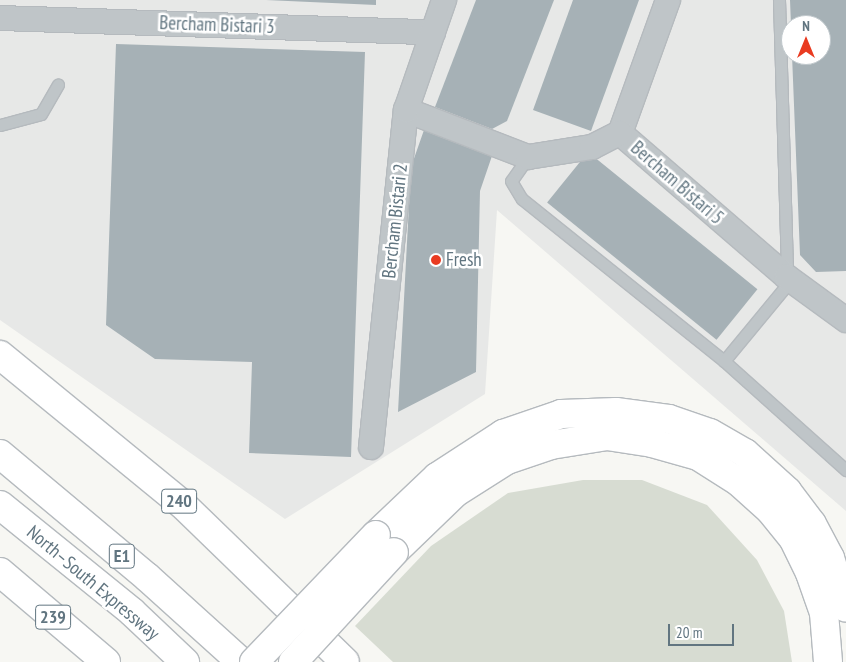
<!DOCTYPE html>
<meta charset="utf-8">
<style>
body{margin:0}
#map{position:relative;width:846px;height:662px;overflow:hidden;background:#f7f7f3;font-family:"PT Sans Narrow",sans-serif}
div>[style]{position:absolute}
.built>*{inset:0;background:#e7e8e7}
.green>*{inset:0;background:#d7dcd2}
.building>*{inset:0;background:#a6b1b6;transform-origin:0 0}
.roads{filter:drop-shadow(1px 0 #b5babe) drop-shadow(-1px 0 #b5babe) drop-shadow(0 1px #b5babe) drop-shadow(0 -1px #b5babe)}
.lane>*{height:11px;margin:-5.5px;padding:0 5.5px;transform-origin:5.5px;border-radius:5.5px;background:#bfc5c8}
.street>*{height:24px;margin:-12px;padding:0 12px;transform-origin:12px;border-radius:12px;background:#bfc5c8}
.primary>*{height:28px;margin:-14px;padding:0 14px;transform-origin:14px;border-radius:14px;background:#fff}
.highway>*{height:28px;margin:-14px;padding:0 14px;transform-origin:14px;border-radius:14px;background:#fff}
.bridges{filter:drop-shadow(1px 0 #b5babe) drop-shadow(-1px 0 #b5babe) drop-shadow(0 1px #b5babe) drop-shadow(0 -1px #b5babe)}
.primary-bridge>*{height:28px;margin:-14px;padding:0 14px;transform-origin:14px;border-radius:14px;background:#fff}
.dots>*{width:14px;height:14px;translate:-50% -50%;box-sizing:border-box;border:2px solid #fff;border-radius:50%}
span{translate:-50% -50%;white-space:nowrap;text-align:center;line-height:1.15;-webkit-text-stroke:5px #fff;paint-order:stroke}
.shield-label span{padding:1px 4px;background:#fff;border:1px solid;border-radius:4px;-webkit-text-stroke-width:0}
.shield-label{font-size:18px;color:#617580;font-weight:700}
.street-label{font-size:19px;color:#617580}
.poi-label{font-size:19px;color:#617580}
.left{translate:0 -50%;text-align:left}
.north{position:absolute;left:781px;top:15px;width:50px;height:50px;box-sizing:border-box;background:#fff;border:1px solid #c0c8cc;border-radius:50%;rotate:0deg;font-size:14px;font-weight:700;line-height:20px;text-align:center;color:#617580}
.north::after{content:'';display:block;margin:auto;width:18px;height:22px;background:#e93b21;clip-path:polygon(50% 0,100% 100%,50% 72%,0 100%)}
.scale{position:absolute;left:668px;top:624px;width:66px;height:22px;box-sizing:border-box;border:2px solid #617580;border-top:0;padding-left:6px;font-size:15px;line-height:18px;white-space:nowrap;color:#617580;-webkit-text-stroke:4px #fff;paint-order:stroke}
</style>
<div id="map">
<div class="built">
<i style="clip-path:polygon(evenodd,0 0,846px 0,846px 511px,497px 210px,485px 394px,285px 519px,0 320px,0 0,791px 25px,821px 25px,821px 55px,791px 55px,791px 25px)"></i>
</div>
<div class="green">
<i style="clip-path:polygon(583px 480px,642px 480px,707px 505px,757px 560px,784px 611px,792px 662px,393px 662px,355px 626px,431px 546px,508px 493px)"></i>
</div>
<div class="building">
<i style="clip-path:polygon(266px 0,376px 0,376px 5px)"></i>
<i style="clip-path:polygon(476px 0,554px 0,507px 121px,492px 129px,435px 107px)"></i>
<i style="clip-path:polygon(573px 0,639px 0,591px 131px,533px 110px)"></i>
<i style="clip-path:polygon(790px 0,846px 0,846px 271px,816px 272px,800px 255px,792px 55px,821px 55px,821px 25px,791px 25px)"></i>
<i style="clip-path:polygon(116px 44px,365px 52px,351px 457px,249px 453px,252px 362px,155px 359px,106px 325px)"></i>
<i style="clip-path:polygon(424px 130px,493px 153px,480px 191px,476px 372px,398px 412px,411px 167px)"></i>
<i style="left:588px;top:152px;width:218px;height:65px;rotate:39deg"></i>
</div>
<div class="roads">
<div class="lane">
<i style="left:779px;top:0;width:275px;rotate:88.3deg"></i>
<i style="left:0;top:125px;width:42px;rotate:-15deg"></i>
<i style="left:41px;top:114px;width:34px;rotate:-60deg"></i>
<i style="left:528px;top:157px;width:29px;rotate:125deg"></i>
<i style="left:511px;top:181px;width:21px;rotate:59deg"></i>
<i style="left:522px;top:199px;width:259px;rotate:38.7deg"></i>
<i style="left:724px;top:361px;width:164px;rotate:41.8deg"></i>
<i style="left:724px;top:361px;width:105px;rotate:-50.4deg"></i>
</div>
<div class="street">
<i style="left:668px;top:0;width:141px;rotate:109.8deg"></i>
<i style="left:620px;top:133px;width:221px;rotate:40.8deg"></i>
<i style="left:787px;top:277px;width:73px;rotate:36.1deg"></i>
<i style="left:0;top:18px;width:433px;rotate:1.9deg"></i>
<i style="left:406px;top:110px;width:131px;rotate:21.1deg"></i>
<i style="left:528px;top:157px;width:65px;rotate:-8.9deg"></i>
<i style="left:592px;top:147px;width:31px;rotate:-27deg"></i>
<i style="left:371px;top:447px;width:339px;rotate:-84.1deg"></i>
<i style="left:406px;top:110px;width:116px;rotate:-70.9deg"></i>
</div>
<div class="primary">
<i style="left:0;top:355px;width:234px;rotate:39.3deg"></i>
<i style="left:181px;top:503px;width:228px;rotate:44.1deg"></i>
<i style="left:376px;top:535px;width:84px;rotate:-43.6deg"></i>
<i style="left:437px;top:477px;width:79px;rotate:-33.1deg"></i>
<i style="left:503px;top:434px;width:61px;rotate:-19deg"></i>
<i style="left:561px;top:414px;width:55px;rotate:-2.1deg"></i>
<i style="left:616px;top:412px;width:53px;rotate:7.5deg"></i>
<i style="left:669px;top:419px;width:43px;rotate:18.9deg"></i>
<i style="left:710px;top:433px;width:40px;rotate:29.7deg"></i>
<i style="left:745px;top:453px;width:57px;rotate:42.1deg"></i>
<i style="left:787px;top:491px;width:41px;rotate:52.9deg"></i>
<i style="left:812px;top:524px;width:38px;rotate:62deg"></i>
<i style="left:830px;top:558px;width:52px;rotate:72.3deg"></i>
<i style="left:394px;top:552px;width:85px;rotate:-44deg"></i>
<i style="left:455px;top:493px;width:62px;rotate:-32.4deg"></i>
<i style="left:507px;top:460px;width:46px;rotate:-18.8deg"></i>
<i style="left:551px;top:445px;width:57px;rotate:-9.1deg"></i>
<i style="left:607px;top:436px;width:46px;rotate:8.8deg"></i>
<i style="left:652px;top:443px;width:48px;rotate:15.8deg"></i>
<i style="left:698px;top:456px;width:49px;rotate:32.4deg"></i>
<i style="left:739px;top:482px;width:42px;rotate:42.1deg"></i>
<i style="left:770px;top:510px;width:36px;rotate:51deg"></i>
<i style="left:793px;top:538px;width:39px;rotate:64deg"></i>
<i style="left:810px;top:573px;width:42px;rotate:70.7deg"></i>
<i style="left:824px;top:613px;width:49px;rotate:85.3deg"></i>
<i style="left:0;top:572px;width:139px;rotate:40.3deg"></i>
</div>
<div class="highway">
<i style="left:0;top:454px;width:192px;rotate:39.9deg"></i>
<i style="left:147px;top:577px;width:127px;rotate:42.1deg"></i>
<i style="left:0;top:505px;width:170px;rotate:39deg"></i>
<i style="left:132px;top:612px;width:73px;rotate:43.3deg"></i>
</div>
</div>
<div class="bridges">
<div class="primary-bridge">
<i style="left:254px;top:662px;width:176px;rotate:-46.2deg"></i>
<i style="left:293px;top:662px;width:149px;rotate:-47.4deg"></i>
</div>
</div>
<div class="dots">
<i style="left:436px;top:260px;background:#e93b21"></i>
</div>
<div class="shield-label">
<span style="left:179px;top:501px">240</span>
<span style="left:122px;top:556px">E1</span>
<span style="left:53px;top:617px">239</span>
</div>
<div class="street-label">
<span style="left:217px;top:25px;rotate:2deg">Bercham Bistari 3</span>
<span style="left:677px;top:183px;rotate:41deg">Bercham Bistari 5</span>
<span style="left:395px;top:221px;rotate:-84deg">Bercham Bistari 2</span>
<span style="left:93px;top:583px;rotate:40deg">North–South Expressway</span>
</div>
<div class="poi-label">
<span class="left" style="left:446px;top:260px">Fresh</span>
</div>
<div class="north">N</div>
<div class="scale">20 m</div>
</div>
